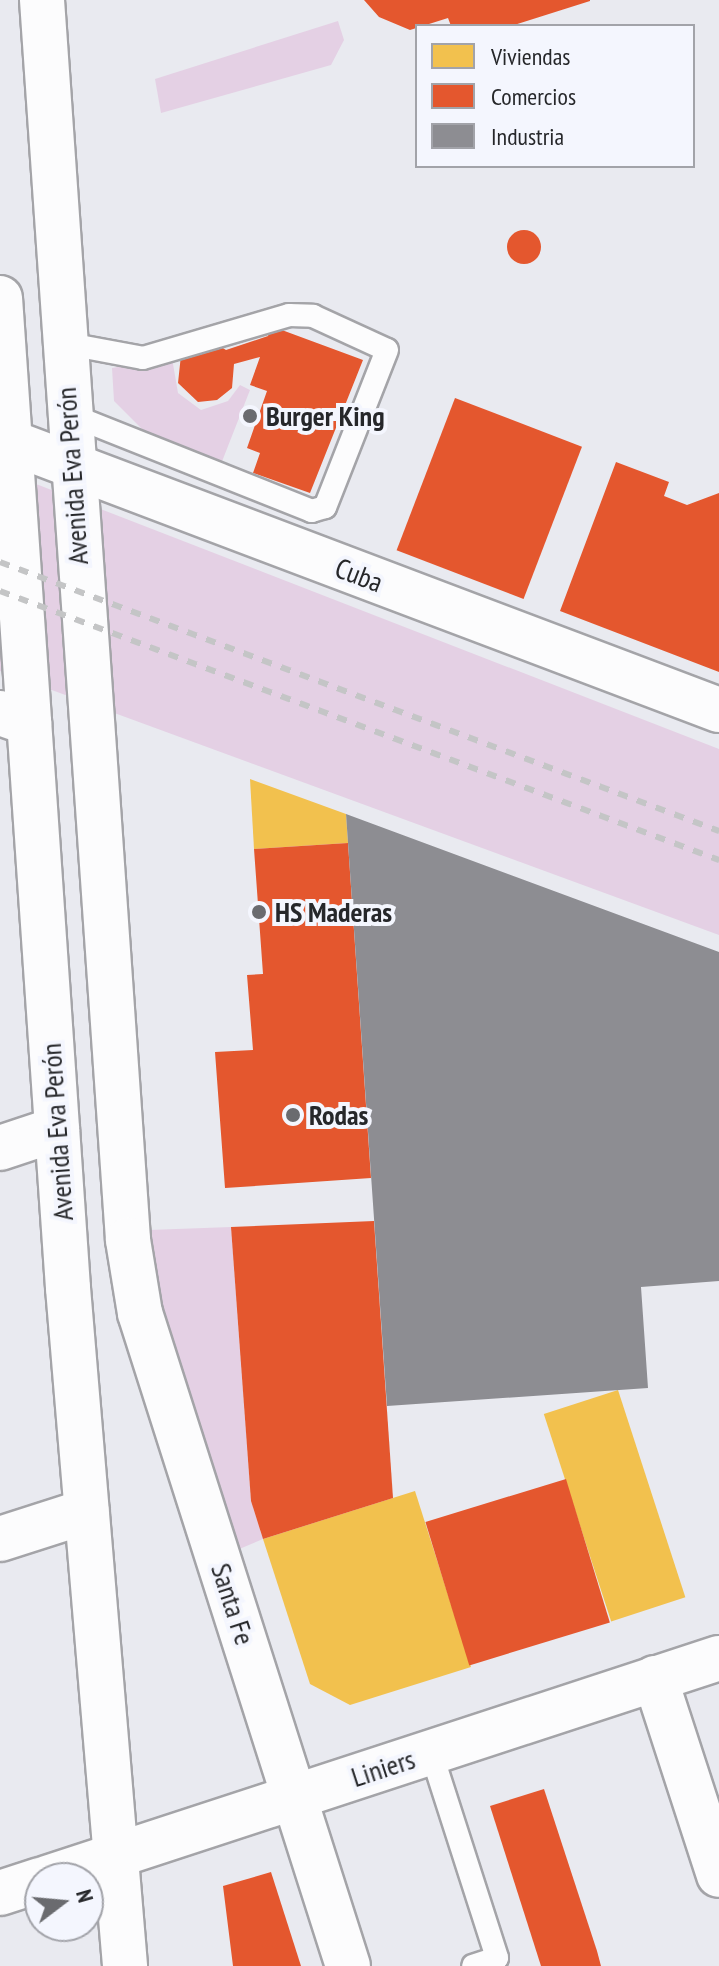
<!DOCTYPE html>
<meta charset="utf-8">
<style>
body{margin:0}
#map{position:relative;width:719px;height:1966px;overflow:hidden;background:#e9eaf0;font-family:"PT Sans Narrow",sans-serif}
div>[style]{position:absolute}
.green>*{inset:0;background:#e4d0e4}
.homes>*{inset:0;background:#f2c14e;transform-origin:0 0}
.shops>*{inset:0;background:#e4572e;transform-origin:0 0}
.round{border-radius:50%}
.industry>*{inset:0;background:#8d8d92}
.roads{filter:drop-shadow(2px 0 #a4a4a8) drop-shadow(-2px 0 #a4a4a8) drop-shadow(0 2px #a4a4a8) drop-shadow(0 -2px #a4a4a8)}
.lane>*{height:22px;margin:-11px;padding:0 11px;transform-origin:11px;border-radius:11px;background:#fcfcfd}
.street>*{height:44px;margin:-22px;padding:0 22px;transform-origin:22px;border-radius:22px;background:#fcfcfd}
.secondary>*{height:44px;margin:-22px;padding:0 22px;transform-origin:22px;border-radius:22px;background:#fcfcfd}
.rail>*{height:6px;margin-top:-3px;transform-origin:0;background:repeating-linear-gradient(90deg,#c4c5c6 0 10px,transparent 0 20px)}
.dots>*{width:22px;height:22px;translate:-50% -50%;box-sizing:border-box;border:4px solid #f4f6fe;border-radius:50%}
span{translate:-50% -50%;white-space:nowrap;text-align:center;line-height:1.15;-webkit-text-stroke:8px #f4f6fe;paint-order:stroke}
.poi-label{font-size:28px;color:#26272a;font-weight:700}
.left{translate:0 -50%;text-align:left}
.street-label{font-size:28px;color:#26272a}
.legend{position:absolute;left:415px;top:24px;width:280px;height:144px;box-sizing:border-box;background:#f4f6fe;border:2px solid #a2a3a9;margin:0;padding:10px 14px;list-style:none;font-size:24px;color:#26272a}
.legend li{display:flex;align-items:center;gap:16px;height:40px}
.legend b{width:40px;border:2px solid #a2a3a9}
.north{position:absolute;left:24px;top:1862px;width:80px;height:80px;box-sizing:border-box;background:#f4f6fe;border:2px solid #a2a3a9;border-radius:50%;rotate:74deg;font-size:22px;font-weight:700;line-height:32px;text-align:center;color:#26272a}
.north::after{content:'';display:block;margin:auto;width:28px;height:36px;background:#6a6b6f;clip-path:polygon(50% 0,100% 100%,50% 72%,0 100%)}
</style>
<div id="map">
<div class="green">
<i style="clip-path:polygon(338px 21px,344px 40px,331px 65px,161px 113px,155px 79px)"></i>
<i style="clip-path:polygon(172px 358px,178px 393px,201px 410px,228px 401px,240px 385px,250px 390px,221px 464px,146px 433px,114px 401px,112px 368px)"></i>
<i style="clip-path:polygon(0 470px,719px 749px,719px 935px,0 671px)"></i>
<i style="clip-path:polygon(231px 1227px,251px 1501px,263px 1539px,237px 1550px,157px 1291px,149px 1230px)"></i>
</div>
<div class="homes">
<i style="clip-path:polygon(250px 779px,346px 814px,348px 843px,254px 849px)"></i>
<i style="left:618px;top:1390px;width:218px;height:78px;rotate:72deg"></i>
<i style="clip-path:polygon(415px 1491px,471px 1667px,350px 1705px,310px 1684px,263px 1539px)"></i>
</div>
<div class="shops">
<i style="clip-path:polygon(364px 0,590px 0,590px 1px,511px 26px,451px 26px,448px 18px,410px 30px,379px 17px)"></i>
<i class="round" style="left:507px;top:230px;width:34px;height:34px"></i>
<i style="clip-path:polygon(271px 326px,363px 360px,310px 493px,253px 473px,260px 453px,247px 448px,267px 391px,250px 385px,260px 357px,234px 364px,232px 388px,217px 400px,198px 402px,178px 383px,181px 355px,218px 345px,226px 350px,268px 336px)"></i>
<i style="left:455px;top:398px;width:136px;height:163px;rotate:21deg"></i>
<i style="clip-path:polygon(616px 462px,669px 482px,664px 496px,687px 505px,719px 493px,719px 672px,560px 611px)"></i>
<i style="clip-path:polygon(348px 843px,371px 1178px,225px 1188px,215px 1052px,253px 1050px,247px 975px,263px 974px,254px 849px)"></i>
<i style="clip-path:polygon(374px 1221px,393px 1498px,263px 1539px,251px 1501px,231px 1227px)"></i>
<i style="left:566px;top:1479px;width:150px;height:147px;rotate:73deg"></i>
<i style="clip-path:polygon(544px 1789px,597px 1951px,601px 1966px,541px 1966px,490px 1806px)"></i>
<i style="clip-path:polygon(271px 1872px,301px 1966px,233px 1966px,223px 1886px)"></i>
</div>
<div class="industry">
<i style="clip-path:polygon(346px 814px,719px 952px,719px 1281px,641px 1287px,648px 1388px,387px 1406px)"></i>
</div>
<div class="roads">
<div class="lane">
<i style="left:63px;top:343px;width:81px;rotate:10.6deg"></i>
<i style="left:143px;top:358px;width:152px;rotate:-16.4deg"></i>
<i style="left:289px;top:315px;width:24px;rotate:2deg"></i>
<i style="left:313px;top:316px;width:81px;rotate:24.7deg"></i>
<i style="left:387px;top:350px;width:169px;rotate:111.5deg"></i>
<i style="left:325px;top:507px;width:14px;rotate:163deg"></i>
<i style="left:312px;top:511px;width:263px;rotate:-158.3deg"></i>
<i style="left:431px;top:1752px;width:216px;rotate:72.2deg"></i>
<i style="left:497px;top:1958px;width:25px;rotate:162deg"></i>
</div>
<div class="street">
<i style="left:0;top:438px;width:769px;rotate:20.72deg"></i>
<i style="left:0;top:713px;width:31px;rotate:19deg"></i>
<i style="left:0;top:1148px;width:60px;rotate:-18.4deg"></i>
<i style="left:0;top:1539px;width:91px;rotate:-17.8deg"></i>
<i style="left:655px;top:1678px;width:207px;rotate:72deg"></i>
<i style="left:47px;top:1878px;width:707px;rotate:-18.13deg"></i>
<i style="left:0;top:1893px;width:42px;rotate:-18deg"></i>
</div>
<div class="secondary">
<i style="left:42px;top:0;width:1243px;rotate:86.03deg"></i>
<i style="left:128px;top:1240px;width:74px;rotate:80.7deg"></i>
<i style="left:140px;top:1313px;width:685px;rotate:72.33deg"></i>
<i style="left:0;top:298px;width:992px;rotate:86.07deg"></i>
<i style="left:68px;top:1288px;width:680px;rotate:85.19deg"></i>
</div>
</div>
<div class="rail">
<i style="left:0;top:562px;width:768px;rotate:20.51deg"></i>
<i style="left:0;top:591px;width:768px;rotate:20.51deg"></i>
</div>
<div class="dots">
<i style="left:250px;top:416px;background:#6a6b6f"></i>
<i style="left:259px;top:912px;background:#6a6b6f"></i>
<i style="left:293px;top:1115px;background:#6a6b6f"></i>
</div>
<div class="poi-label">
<span class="left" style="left:266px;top:416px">Burger King</span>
<span class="left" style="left:275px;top:912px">HS Maderas</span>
<span class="left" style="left:309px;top:1115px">Rodas</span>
</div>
<div class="street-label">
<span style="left:72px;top:476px;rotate:-94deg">Avenida Eva Perón</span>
<span style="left:359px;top:575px;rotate:21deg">Cuba</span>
<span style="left:57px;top:1132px;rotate:-94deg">Avenida Eva Perón</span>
<span style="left:233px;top:1604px;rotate:72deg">Santa Fe</span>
<span style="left:383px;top:1768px;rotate:-18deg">Liniers</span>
</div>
<ul class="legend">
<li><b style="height:22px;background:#f2c14e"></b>Viviendas</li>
<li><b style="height:22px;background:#e4572e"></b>Comercios</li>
<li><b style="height:22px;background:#8d8d92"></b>Industria</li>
</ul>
<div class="north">N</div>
</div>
